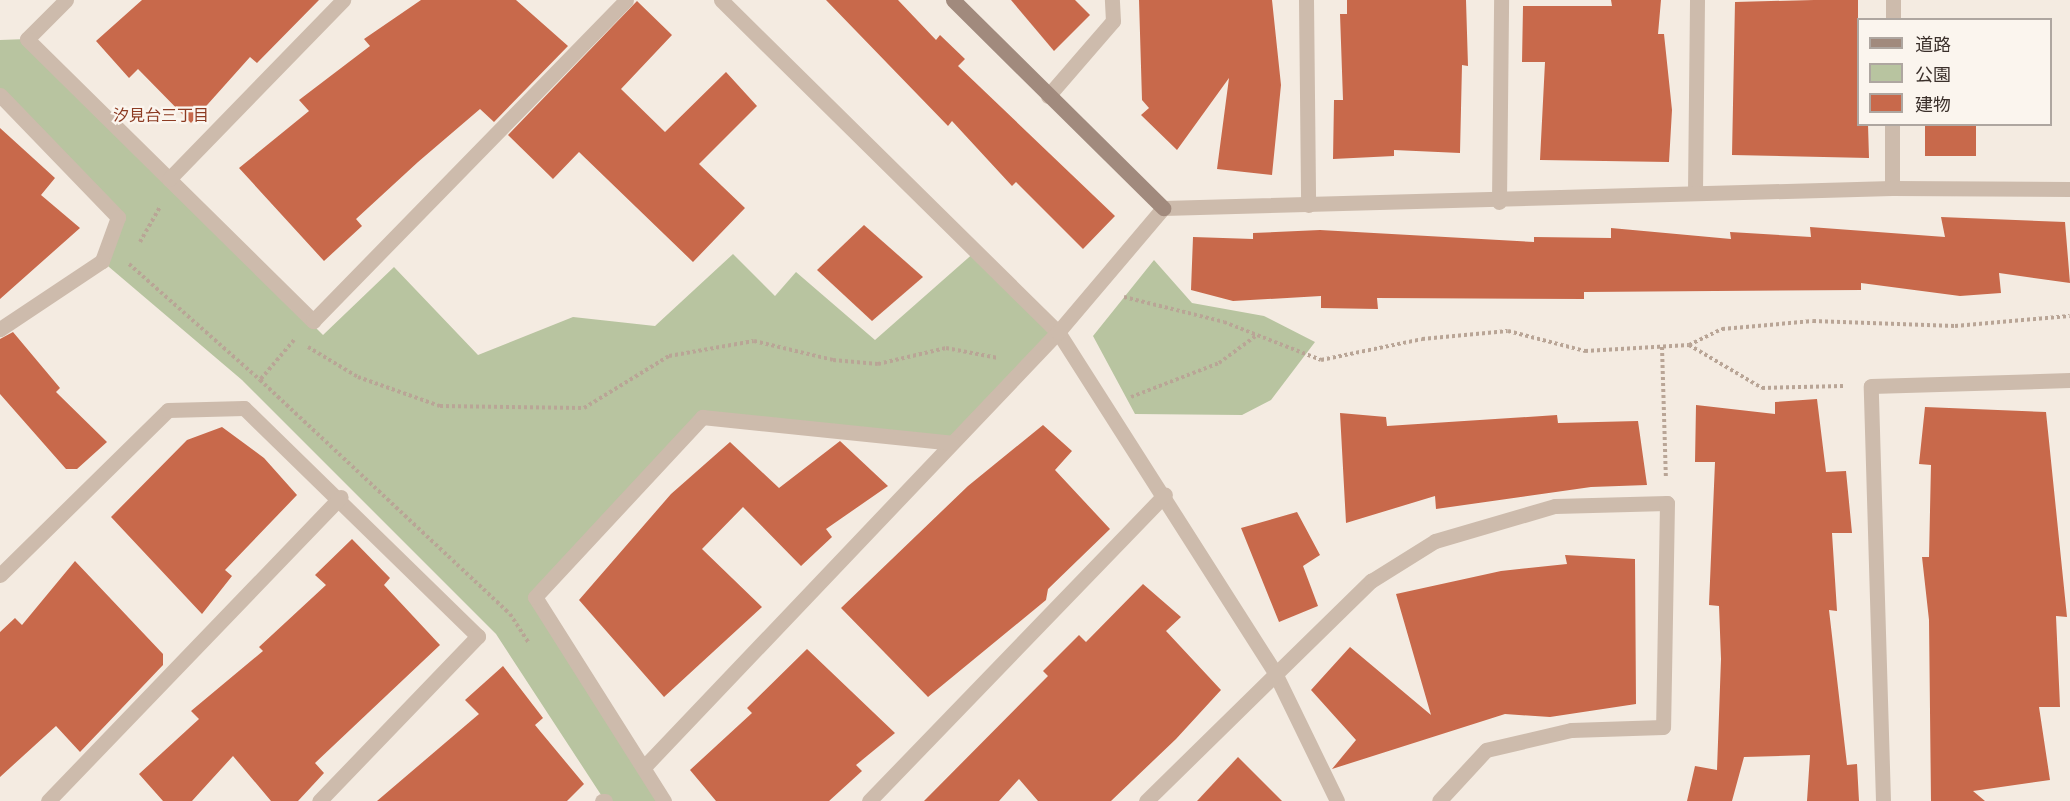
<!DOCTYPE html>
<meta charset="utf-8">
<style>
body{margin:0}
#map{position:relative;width:2070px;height:801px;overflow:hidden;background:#f4ebe1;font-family:"Varela Round","Noto Sans JP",sans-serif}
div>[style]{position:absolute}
.green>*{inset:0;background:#b8c4a0}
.building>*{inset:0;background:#c8694b;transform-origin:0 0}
.path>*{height:4px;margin-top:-2px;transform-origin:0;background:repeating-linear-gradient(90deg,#b9a596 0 3px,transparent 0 6px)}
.street>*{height:15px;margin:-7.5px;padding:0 7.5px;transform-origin:7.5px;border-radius:7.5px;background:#cdbbac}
.secondary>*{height:15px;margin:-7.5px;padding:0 7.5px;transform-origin:7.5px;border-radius:7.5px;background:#a18a7d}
span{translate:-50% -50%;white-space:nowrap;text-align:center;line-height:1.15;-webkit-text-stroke:4.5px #fbf5ee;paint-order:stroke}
.neighbourhood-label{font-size:16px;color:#8c3b22}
.legend{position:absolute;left:1857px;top:18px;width:195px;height:108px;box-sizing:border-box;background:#fbf5ee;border:2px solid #aea6a0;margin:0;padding:8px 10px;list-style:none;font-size:18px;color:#3b302b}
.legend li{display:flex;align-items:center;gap:12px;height:30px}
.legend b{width:30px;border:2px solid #aea6a0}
</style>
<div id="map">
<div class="green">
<i style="clip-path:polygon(27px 39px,323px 335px,394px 267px,478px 355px,573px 317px,655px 326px,733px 254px,775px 296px,796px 272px,875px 340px,976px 251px,1058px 332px,952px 443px,702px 418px,535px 597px,664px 801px,605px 801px,496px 634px,242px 380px,102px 261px,118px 217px,0 94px,0 40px)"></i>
<i style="clip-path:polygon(1154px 260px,1192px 303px,1264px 316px,1315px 342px,1271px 400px,1242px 415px,1135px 414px,1093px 336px)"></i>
</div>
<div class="building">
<i style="clip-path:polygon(142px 0,319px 0,257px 63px,250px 57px,191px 123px,138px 69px,129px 78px,96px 41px)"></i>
<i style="clip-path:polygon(421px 0,516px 0,568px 46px,494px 122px,480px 109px,418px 162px,356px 219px,362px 226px,324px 261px,239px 168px,309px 111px,299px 100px,370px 46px,364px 39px)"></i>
<i style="clip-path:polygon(826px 0,898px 0,936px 40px,940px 35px,965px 59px,958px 66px,1115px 216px,1083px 249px,1016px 182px,1012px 186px,952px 121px,948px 126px)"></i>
<i style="clip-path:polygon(1011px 0,1075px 0,1090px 15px,1054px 51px)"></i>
<i style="clip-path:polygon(1139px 0,1272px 0,1281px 85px,1272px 175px,1217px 169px,1229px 78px,1177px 150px,1141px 115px,1149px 108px,1142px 100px)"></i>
<i style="clip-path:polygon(1347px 0,1466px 0,1468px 66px,1462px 65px,1460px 153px,1394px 150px,1394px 156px,1333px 159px,1334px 100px,1343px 100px,1340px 14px,1347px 14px)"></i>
<i style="clip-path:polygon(1611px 0,1661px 0,1658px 34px,1664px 34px,1672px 110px,1669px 162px,1540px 160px,1545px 62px,1522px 62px,1523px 6px,1612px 6px)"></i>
<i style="clip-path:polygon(1814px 0,1858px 0,1858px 124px,1868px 124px,1869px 158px,1732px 155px,1735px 2px)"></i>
<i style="clip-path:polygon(637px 1px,672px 35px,621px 89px,665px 132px,726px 72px,757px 106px,699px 164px,745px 208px,693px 262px,579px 152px,553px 179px,508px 135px)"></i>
<i style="left:1925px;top:124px;width:51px;height:32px"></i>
<i style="clip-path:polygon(0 128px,55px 178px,41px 195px,80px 228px,0 299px)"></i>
<i style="clip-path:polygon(1941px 217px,2065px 222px,2070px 283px,1999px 273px,2001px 293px,1960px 296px,1861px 283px,1861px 290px,1584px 292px,1584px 299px,1377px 298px,1378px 309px,1321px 308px,1321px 296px,1233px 301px,1191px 290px,1193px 237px,1253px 239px,1253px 233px,1320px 230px,1534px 242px,1534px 237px,1611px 238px,1611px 228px,1731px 239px,1730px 232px,1811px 237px,1810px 227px,1945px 237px)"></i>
<i style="clip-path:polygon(864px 225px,923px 277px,872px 321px,817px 270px)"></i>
<i style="clip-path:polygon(13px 332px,60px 388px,56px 392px,107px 442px,77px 469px,66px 469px,0 394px,0 339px)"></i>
<i style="clip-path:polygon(1817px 399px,1826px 472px,1846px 471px,1852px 533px,1832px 533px,1837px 611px,1829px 610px,1847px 765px,1857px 764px,1859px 801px,1807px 801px,1810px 755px,1744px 757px,1732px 801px,1687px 801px,1695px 766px,1717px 770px,1721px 659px,1719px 606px,1709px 605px,1715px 462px,1695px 462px,1696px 405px,1775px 414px,1775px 402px)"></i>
<i style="clip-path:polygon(1925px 407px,2046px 412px,2067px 617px,2056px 616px,2060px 707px,2039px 707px,2050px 780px,1973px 791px,1985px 801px,1931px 801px,1929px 620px,1922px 557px,1929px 557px,1931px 465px,1919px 464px)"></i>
<i style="clip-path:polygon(1340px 413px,1386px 417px,1387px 426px,1557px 415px,1558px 423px,1638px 421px,1647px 485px,1591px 487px,1436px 509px,1435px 496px,1346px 523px)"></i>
<i style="clip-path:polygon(1043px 425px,1072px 451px,1055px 470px,1110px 529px,1048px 589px,1046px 600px,928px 697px,841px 608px,968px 486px)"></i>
<i style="clip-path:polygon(222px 427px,264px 458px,297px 495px,225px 570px,232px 576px,202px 614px,111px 517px,187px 440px)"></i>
<i style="clip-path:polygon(840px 441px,888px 486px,826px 529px,832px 537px,801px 566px,743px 507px,702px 549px,762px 607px,664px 697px,579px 600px,671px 494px,730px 442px,779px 488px)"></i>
<i style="clip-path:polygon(1297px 512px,1320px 555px,1303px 566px,1318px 606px,1279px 622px,1241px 528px)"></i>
<i style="clip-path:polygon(352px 539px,390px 578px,384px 585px,440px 645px,315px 763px,324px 773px,298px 801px,271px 801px,233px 756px,192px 801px,163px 801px,139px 774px,199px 719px,191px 711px,263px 651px,259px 647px,326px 585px,315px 575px)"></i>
<i style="clip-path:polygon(1565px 555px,1635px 559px,1636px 704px,1550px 717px,1505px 714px,1332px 769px,1356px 740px,1311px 690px,1350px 647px,1431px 715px,1396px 594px,1501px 571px,1567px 564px)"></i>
<i style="clip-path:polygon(75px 561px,163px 654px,163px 665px,80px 752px,56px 726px,0 777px,0 632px,15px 618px,22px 625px)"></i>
<i style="clip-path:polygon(1143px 584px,1181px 617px,1166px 631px,1221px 690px,1176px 739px,1111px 801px,1038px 801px,1019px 779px,999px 801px,924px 801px,1048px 676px,1043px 671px,1079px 635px,1086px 642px)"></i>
<i style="clip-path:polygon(807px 649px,895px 733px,856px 765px,862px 771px,829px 801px,716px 801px,690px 770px,752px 713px,747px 708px)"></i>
<i style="clip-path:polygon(503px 666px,543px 718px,535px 725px,584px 784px,567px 801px,377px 801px,479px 714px,465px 700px)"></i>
<i style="clip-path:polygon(1238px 757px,1282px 801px,1197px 801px)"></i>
</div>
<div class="path">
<i style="left:140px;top:242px;width:40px;rotate:-60.3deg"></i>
<i style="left:129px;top:264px;width:175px;rotate:41.5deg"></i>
<i style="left:1124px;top:297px;width:103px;rotate:14deg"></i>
<i style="left:1224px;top:322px;width:104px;rotate:21.4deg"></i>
<i style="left:1321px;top:360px;width:103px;rotate:-11.7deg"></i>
<i style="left:1422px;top:339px;width:86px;rotate:-5.3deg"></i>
<i style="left:1508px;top:331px;width:80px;rotate:14.6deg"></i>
<i style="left:1585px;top:351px;width:104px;rotate:-3.3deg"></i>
<i style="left:1689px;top:345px;width:37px;rotate:-26deg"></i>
<i style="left:1722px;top:329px;width:91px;rotate:-5deg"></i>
<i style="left:1813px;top:321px;width:142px;rotate:2deg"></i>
<i style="left:1955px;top:326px;width:115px;rotate:-5deg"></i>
<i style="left:294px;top:340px;width:52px;rotate:130.4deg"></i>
<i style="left:260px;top:380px;width:342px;rotate:43.1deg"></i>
<i style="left:510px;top:614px;width:35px;rotate:57deg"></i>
<i style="left:1689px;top:345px;width:85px;rotate:30.5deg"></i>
<i style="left:1762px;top:388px;width:81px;rotate:-1.4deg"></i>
<i style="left:308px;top:347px;width:58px;rotate:31deg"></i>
<i style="left:358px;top:377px;width:87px;rotate:19.5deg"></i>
<i style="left:440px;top:406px;width:144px;rotate:0.8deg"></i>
<i style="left:584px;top:408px;width:100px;rotate:-31.5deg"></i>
<i style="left:669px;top:356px;width:86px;rotate:-10deg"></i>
<i style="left:754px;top:341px;width:81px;rotate:13.5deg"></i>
<i style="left:833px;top:360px;width:45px;rotate:5.1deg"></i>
<i style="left:878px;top:364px;width:70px;rotate:-13.2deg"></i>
<i style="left:946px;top:348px;width:53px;rotate:10.9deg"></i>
<i style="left:1662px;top:347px;width:131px;rotate:88.3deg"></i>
<i style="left:1131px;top:397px;width:94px;rotate:-21.1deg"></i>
<i style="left:1219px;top:363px;width:47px;rotate:-36.4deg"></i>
</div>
<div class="street">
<i style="left:66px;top:0;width:55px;rotate:135deg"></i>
<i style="left:27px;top:39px;width:402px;rotate:44.6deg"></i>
<i style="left:313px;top:321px;width:448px;rotate:-45.7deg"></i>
<i style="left:721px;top:0;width:473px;rotate:44.6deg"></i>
<i style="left:1058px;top:332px;width:402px;rotate:57.5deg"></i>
<i style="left:1274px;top:671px;width:144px;rotate:64.1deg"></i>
<i style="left:1306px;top:0;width:205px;rotate:89.4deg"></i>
<i style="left:1893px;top:20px;width:20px;rotate:-90deg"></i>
<i style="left:0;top:95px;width:170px;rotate:46deg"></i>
<i style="left:118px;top:217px;width:47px;rotate:110deg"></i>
<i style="left:102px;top:261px;width:123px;rotate:146.3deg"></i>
<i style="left:1048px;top:96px;width:99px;rotate:-49.1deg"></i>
<i style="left:1113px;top:21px;width:21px;rotate:-93deg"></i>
<i style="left:169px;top:179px;width:250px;rotate:-45.8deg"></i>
<i style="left:1892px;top:188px;width:64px;rotate:-90deg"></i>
<i style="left:1695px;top:192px;width:192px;rotate:-89.4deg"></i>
<i style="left:1499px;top:202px;width:202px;rotate:-89.4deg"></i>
<i style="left:0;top:575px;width:235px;rotate:-44.5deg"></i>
<i style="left:168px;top:410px;width:76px;rotate:-1.5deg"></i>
<i style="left:244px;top:408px;width:327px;rotate:44.3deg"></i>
<i style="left:478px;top:636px;width:229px;rotate:133.9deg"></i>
<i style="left:644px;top:767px;width:601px;rotate:-46.42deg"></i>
<i style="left:1058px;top:332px;width:162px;rotate:-49.7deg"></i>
<i style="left:1163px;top:208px;width:729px;rotate:-1.57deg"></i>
<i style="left:1892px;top:188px;width:178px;rotate:0.3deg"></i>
<i style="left:48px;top:801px;width:422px;rotate:-46.1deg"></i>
<i style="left:602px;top:801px;width:3px"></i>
<i style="left:664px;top:801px;width:241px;rotate:-122.3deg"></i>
<i style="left:535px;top:597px;width:246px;rotate:-47.1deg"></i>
<i style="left:702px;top:417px;width:251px;rotate:5.9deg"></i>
<i style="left:869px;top:801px;width:426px;rotate:-46deg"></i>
<i style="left:1146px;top:801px;width:315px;rotate:-44.4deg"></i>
<i style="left:1371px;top:581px;width:75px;rotate:-32deg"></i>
<i style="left:1435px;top:541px;width:125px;rotate:-16.3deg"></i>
<i style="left:1555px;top:506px;width:112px;rotate:-1.5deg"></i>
<i style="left:1667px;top:503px;width:224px;rotate:91deg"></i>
<i style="left:1663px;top:727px;width:92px;rotate:178.1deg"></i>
<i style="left:1571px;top:730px;width:87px;rotate:166.8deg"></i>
<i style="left:1486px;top:750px;width:69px;rotate:132.7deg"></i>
<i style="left:1883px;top:801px;width:415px;rotate:-91.7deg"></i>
<i style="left:1871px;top:386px;width:199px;rotate:-1.7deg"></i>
</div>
<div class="secondary">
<i style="left:953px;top:0;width:296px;rotate:44.7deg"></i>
</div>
<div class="neighbourhood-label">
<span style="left:161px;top:116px">汐見台三丁目</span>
</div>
<ul class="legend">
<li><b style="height:8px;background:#a18a7d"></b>道路</li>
<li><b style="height:16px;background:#b8c4a0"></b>公園</li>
<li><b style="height:16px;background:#c8694b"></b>建物</li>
</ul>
</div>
